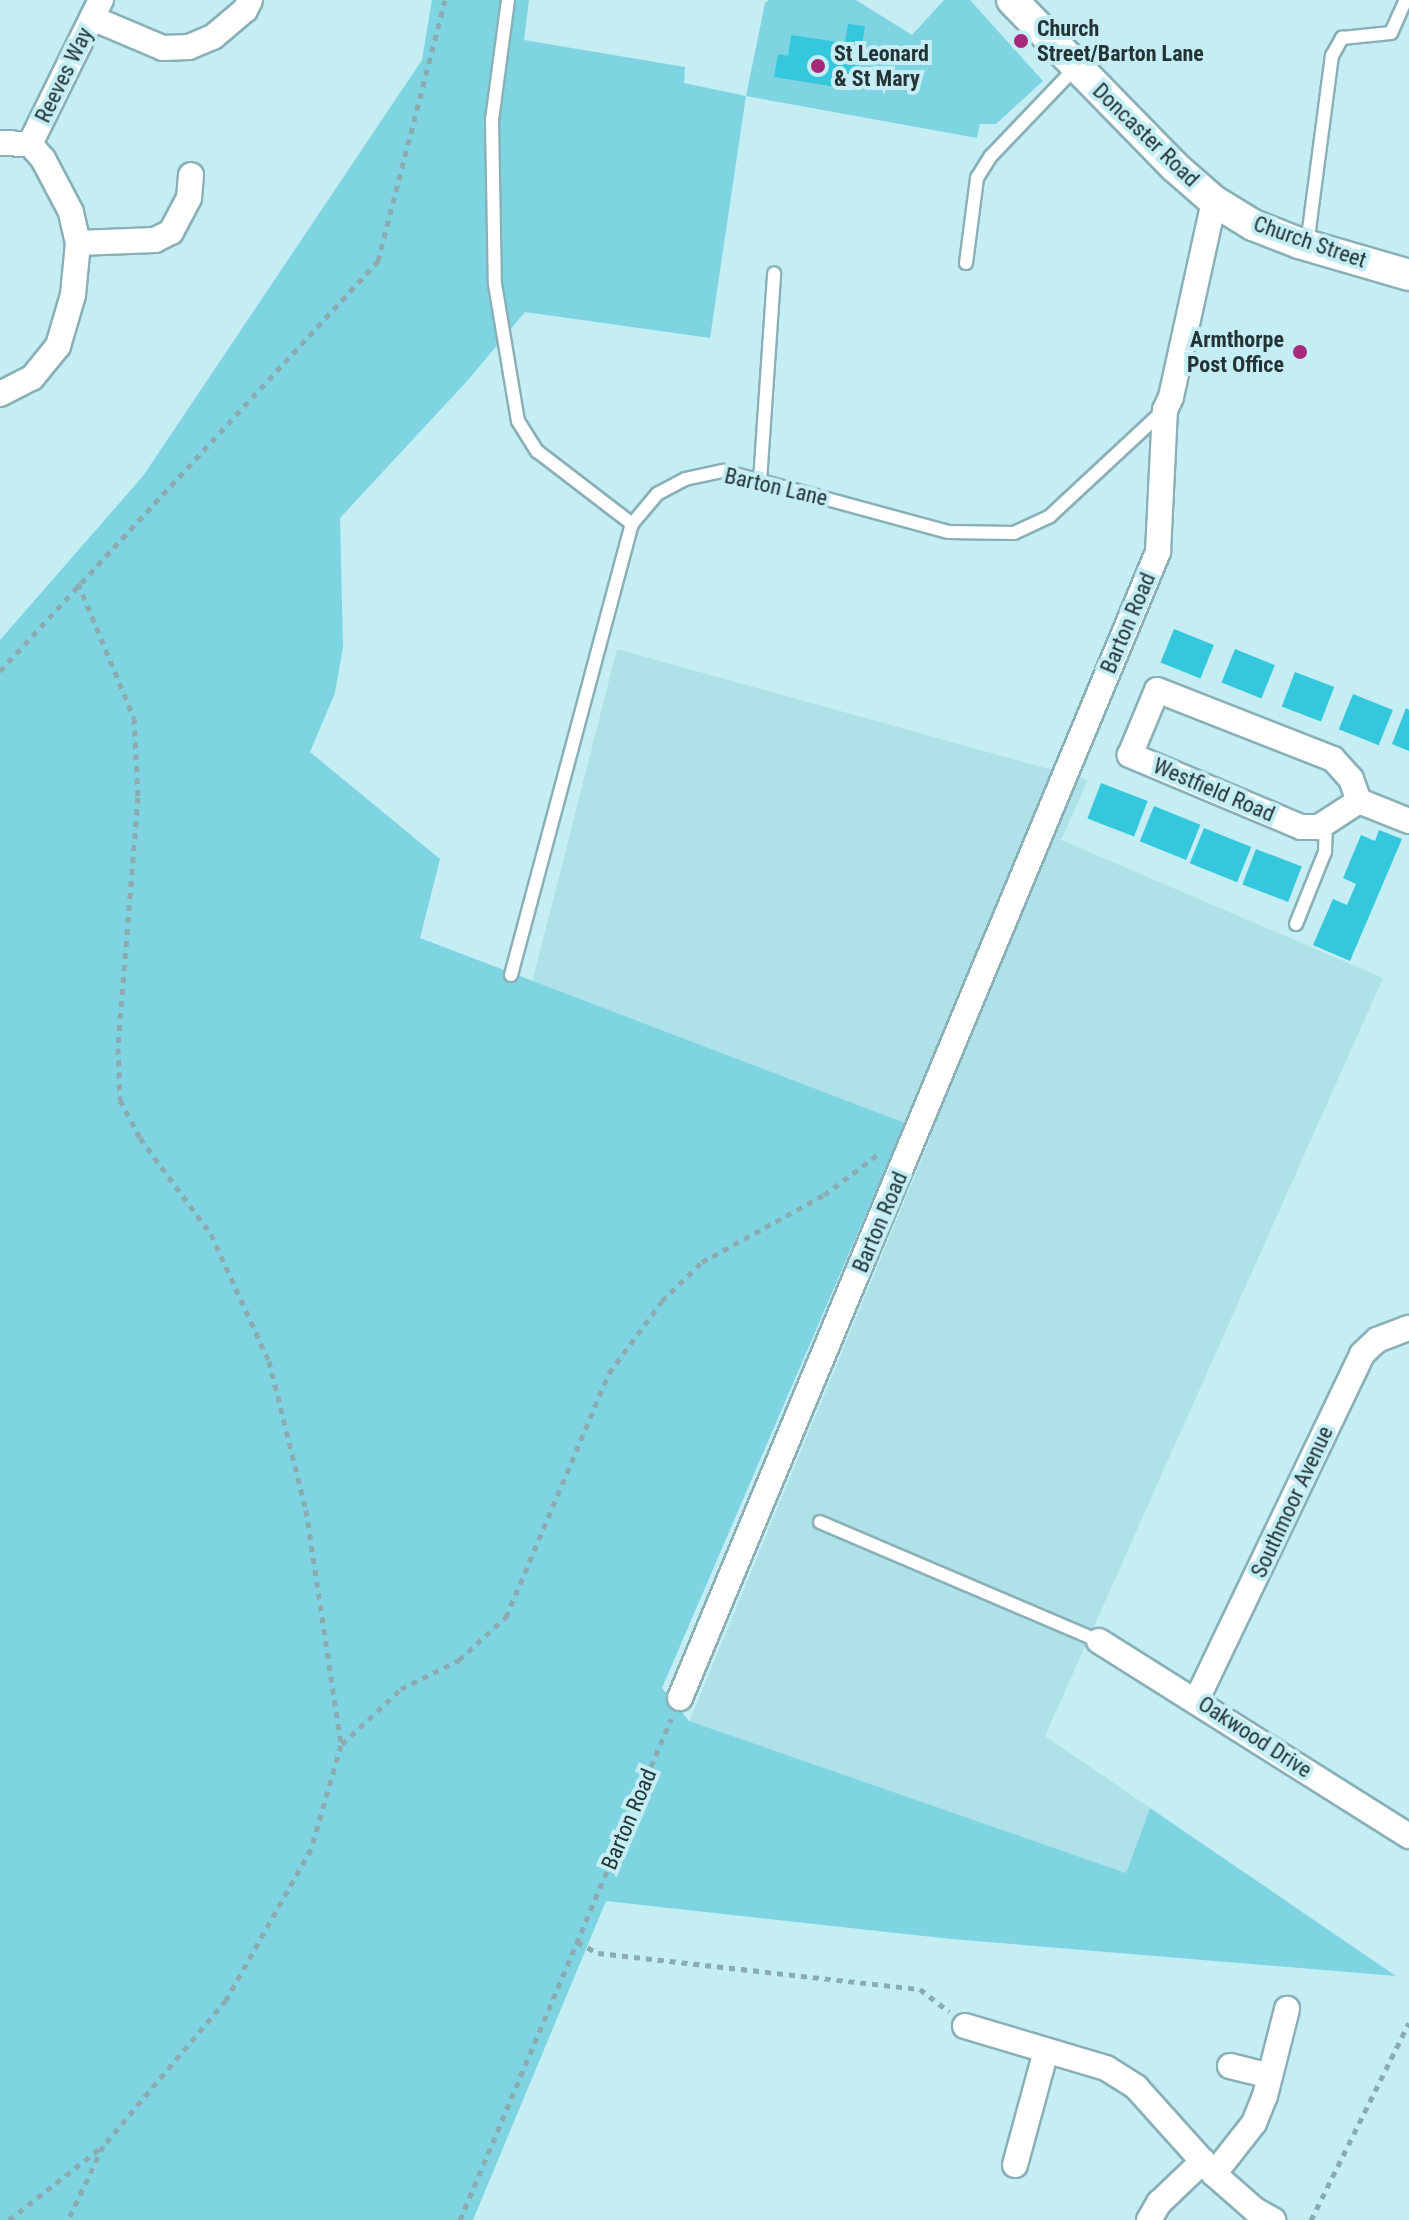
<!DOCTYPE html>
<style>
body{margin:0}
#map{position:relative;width:1409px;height:2220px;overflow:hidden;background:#c4edf4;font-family:"Roboto Condensed",sans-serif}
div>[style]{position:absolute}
.built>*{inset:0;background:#afe1e9}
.green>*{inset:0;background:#7fd4e2}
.building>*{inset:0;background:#35c8dc;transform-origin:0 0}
.path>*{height:5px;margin-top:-2.5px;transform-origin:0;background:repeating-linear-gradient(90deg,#8babb1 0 6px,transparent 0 12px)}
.roads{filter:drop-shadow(2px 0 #89b0b7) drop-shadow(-2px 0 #89b0b7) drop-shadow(0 2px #89b0b7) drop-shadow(0 -2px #89b0b7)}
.service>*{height:12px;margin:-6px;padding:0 6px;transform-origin:6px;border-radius:6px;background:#fff}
.minor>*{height:24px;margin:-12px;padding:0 12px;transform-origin:12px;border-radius:12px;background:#fff}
.tertiary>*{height:30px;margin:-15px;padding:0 15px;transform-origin:15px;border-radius:15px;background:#fff}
.dots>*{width:22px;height:22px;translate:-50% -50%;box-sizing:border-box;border:4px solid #c4edf4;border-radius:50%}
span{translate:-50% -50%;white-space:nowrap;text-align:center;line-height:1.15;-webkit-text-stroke:8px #c4edf4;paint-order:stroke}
.poi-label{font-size:22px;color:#233336;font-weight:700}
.left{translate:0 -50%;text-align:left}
.right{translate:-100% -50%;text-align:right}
.street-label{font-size:22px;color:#233336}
</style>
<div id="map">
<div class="built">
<i style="clip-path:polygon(617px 649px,1088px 780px,1061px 840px,1383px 978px,1045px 1736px,1150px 1808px,1126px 1873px,689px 1722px,931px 1137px,905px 1123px,532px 983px)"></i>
</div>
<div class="green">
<i style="clip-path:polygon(432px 0,529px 0,524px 40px,685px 67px,684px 83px,746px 96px,765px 3px,769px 0,856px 0,912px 35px,944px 0,970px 0,1043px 81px,996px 124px,980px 124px,977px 138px,746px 96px,710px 338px,525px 312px,468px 380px,340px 518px,343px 647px,335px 693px,310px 752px,440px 859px,420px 938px,905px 1123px,662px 1688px,689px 1721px,1126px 1873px,1150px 1808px,1396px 1976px,951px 1939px,606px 1901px,473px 2220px,0 2220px,0 640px,143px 476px,422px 60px)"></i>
</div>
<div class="building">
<i style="clip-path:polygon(848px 24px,865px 26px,855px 90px,774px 77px,778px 54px,788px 56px,791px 35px,845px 43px)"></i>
<i style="left:1174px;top:629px;width:43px;height:36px;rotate:22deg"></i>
<i style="left:1235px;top:649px;width:43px;height:36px;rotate:22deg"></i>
<i style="left:1295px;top:672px;width:42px;height:37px;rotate:21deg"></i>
<i style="left:1353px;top:694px;width:43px;height:38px;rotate:22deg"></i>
<i style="clip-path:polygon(1406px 708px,1409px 710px,1409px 751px,1392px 744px)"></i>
<i style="left:1101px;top:783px;width:50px;height:38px;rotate:21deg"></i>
<i style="left:1154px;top:806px;width:50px;height:38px;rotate:22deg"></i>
<i style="left:1204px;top:828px;width:51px;height:38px;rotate:22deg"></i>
<i style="clip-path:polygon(1379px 830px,1402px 839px,1350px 961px,1313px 945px,1333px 899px,1347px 905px,1356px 884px,1343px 878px,1361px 835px,1375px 841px)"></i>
<i style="left:1256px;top:849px;width:49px;height:38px;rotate:21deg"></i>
</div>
<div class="path">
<i style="left:78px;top:583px;width:146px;rotate:67.5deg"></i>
<i style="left:134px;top:718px;width:79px;rotate:87.1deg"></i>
<i style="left:138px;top:797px;width:252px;rotate:94.6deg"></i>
<i style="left:118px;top:1048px;width:52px;rotate:87.8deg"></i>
<i style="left:120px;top:1100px;width:43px;rotate:62.2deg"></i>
<i style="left:140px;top:1138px;width:119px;rotate:53.5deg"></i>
<i style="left:211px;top:1234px;width:140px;rotate:65.5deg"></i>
<i style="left:269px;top:1361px;width:154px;rotate:76.1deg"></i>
<i style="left:306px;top:1510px;width:238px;rotate:81.5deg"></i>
<i style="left:341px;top:1745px;width:108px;rotate:106.1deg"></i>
<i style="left:311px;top:1849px;width:173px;rotate:119.4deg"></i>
<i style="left:226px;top:2000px;width:191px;rotate:130.1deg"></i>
<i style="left:0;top:671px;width:558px;rotate:-47.33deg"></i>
<i style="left:378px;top:261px;width:269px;rotate:-75.6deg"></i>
<i style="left:342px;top:1744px;width:81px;rotate:-43deg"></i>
<i style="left:401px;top:1689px;width:65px;rotate:-26.6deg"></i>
<i style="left:459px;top:1660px;width:64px;rotate:-42.5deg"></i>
<i style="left:506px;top:1617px;width:265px;rotate:-67.1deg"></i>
<i style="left:609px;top:1373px;width:89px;rotate:-53.6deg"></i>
<i style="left:662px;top:1301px;width:56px;rotate:-44.3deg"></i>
<i style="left:702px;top:1262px;width:139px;rotate:-28.8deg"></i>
<i style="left:824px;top:1195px;width:71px;rotate:-37deg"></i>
<i style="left:577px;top:1942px;width:24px;rotate:28deg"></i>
<i style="left:598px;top:1953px;width:324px;rotate:6.4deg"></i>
<i style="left:920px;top:1989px;width:37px;rotate:38deg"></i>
<i style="left:9px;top:2220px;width:120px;rotate:-38.2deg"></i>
<i style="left:103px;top:2146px;width:82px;rotate:115.3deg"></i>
<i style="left:460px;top:2220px;width:544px;rotate:-67.16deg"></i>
<i style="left:1311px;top:2220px;width:220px;rotate:-63.6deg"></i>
</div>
<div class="roads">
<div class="service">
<i style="left:508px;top:0;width:121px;rotate:97.6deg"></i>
<i style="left:492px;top:120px;width:164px;rotate:89deg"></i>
<i style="left:495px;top:284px;width:139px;rotate:80.5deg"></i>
<i style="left:518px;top:421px;width:36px;rotate:58deg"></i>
<i style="left:537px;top:451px;width:120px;rotate:37.5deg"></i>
<i style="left:1307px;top:245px;width:191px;rotate:-82.5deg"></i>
<i style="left:1332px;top:56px;width:21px;rotate:-61deg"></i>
<i style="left:1342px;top:38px;width:49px;rotate:-5.8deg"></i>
<i style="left:1391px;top:33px;width:36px;rotate:-66deg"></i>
<i style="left:966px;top:263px;width:86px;rotate:-82.6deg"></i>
<i style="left:977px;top:178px;width:26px;rotate:-58deg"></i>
<i style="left:991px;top:156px;width:124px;rotate:-46.3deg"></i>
<i style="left:760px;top:481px;width:208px;rotate:-86.1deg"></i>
<i style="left:1296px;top:924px;width:78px;rotate:-68.1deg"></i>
<i style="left:1325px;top:852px;width:28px;rotate:-88deg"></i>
<i style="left:511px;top:975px;width:467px;rotate:-75deg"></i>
<i style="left:632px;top:524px;width:39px;rotate:-50deg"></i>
<i style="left:657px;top:494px;width:32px;rotate:-28deg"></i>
<i style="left:685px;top:479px;width:40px;rotate:-12deg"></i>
<i style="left:724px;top:471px;width:233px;rotate:15.2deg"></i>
<i style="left:949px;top:532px;width:65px;rotate:0.9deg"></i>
<i style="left:1014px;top:533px;width:40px;rotate:-25deg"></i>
<i style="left:1050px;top:516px;width:153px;rotate:-42.9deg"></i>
<i style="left:820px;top:1522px;width:303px;rotate:23.1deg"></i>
</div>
<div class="minor">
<i style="left:92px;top:18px;width:77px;rotate:22.9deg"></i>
<i style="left:163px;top:48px;width:26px;rotate:-2deg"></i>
<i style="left:189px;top:47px;width:26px;rotate:-23deg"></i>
<i style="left:213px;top:37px;width:42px;rotate:-40.2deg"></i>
<i style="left:245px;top:10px;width:11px;rotate:-63deg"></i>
<i style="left:0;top:143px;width:30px;rotate:2deg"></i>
<i style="left:78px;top:243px;width:77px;rotate:-2.2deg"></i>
<i style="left:155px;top:240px;width:18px;rotate:-27deg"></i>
<i style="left:171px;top:232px;width:38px;rotate:-62deg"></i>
<i style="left:189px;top:198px;width:23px;rotate:-85deg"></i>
<i style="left:0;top:394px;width:36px;rotate:-27deg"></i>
<i style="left:32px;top:378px;width:41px;rotate:-50.9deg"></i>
<i style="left:58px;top:346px;width:53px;rotate:-73.6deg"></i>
<i style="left:73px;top:295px;width:52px;rotate:-84.5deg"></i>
<i style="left:78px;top:243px;width:32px;rotate:-103deg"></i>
<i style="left:71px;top:212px;width:60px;rotate:-117.8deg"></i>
<i style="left:43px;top:159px;width:20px;rotate:-131deg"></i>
<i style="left:30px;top:144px;width:161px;rotate:-63.8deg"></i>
<i style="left:1359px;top:801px;width:48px;rotate:147deg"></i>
<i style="left:1319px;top:827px;width:18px;rotate:180deg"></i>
<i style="left:1301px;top:827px;width:186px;rotate:-157.2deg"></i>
<i style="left:1130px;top:755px;width:70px;rotate:-67.4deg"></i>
<i style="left:1157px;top:690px;width:189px;rotate:21.4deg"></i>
<i style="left:1333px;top:759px;width:27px;rotate:48deg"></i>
<i style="left:1351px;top:779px;width:23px;rotate:70deg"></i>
<i style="left:1359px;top:801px;width:54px;rotate:21.8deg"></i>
<i style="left:1099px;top:1641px;width:366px;rotate:32.2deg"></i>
<i style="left:680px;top:1698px;width:1242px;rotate:-67.36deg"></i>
<i style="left:1158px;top:552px;width:142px;rotate:-87.2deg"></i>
<i style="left:1165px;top:410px;width:14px;rotate:-65deg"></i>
<i style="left:1171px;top:397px;width:201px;rotate:-77.6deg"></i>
<i style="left:1197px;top:1699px;width:382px;rotate:-64.4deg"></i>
<i style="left:1362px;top:1354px;width:21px;rotate:-43deg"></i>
<i style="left:1377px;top:1340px;width:34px;rotate:-21deg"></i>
<i style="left:965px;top:2026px;width:147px;rotate:16.6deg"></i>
<i style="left:1106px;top:2068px;width:36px;rotate:32deg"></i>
<i style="left:1136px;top:2087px;width:117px;rotate:48.1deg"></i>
<i style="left:1214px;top:2174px;width:55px;rotate:41.3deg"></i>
<i style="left:1255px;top:2210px;width:21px;rotate:29deg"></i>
<i style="left:1230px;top:2066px;width:41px;rotate:14deg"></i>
<i style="left:1015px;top:2165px;width:118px;rotate:-74.8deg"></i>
<i style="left:1214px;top:2174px;width:65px;rotate:-51.9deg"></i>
<i style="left:1254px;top:2123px;width:29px;rotate:-68deg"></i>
<i style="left:1265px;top:2096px;width:90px;rotate:-75.8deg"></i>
<i style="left:1149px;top:2220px;width:20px;rotate:-60deg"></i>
<i style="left:1159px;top:2203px;width:61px;rotate:-43.7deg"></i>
</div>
<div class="tertiary">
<i style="left:1012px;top:0;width:233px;rotate:45.7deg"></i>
<i style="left:1175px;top:167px;width:52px;rotate:41.1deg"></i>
<i style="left:1214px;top:201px;width:46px;rotate:31.6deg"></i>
<i style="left:1253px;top:225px;width:49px;rotate:21.4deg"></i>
<i style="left:1299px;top:243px;width:115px;rotate:16.2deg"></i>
</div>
</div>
<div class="dots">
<i style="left:1021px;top:41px;background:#a7297a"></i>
<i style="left:818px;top:66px;background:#a7297a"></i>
<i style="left:1300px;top:352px;background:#a7297a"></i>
</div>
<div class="poi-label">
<span class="left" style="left:1037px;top:41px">Church<br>Street/Barton Lane</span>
<span class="left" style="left:834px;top:66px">St Leonard<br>&amp; St Mary</span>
<span class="right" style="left:1284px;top:352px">Armthorpe<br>Post Office</span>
</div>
<div class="street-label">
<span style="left:64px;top:75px;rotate:-64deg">Reeves Way</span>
<span style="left:1146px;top:135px;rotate:44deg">Doncaster Road</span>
<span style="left:1310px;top:242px;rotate:19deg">Church Street</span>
<span style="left:776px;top:487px;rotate:13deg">Barton Lane</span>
<span style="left:1128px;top:623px;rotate:-67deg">Barton Road</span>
<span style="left:1214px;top:790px;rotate:23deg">Westfield Road</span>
<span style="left:880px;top:1222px;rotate:-67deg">Barton Road</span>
<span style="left:1292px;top:1502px;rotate:-65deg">Southmoor Avenue</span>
<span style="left:1255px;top:1737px;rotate:33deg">Oakwood Drive</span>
<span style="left:629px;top:1819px;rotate:-67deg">Barton Road</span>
</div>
</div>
